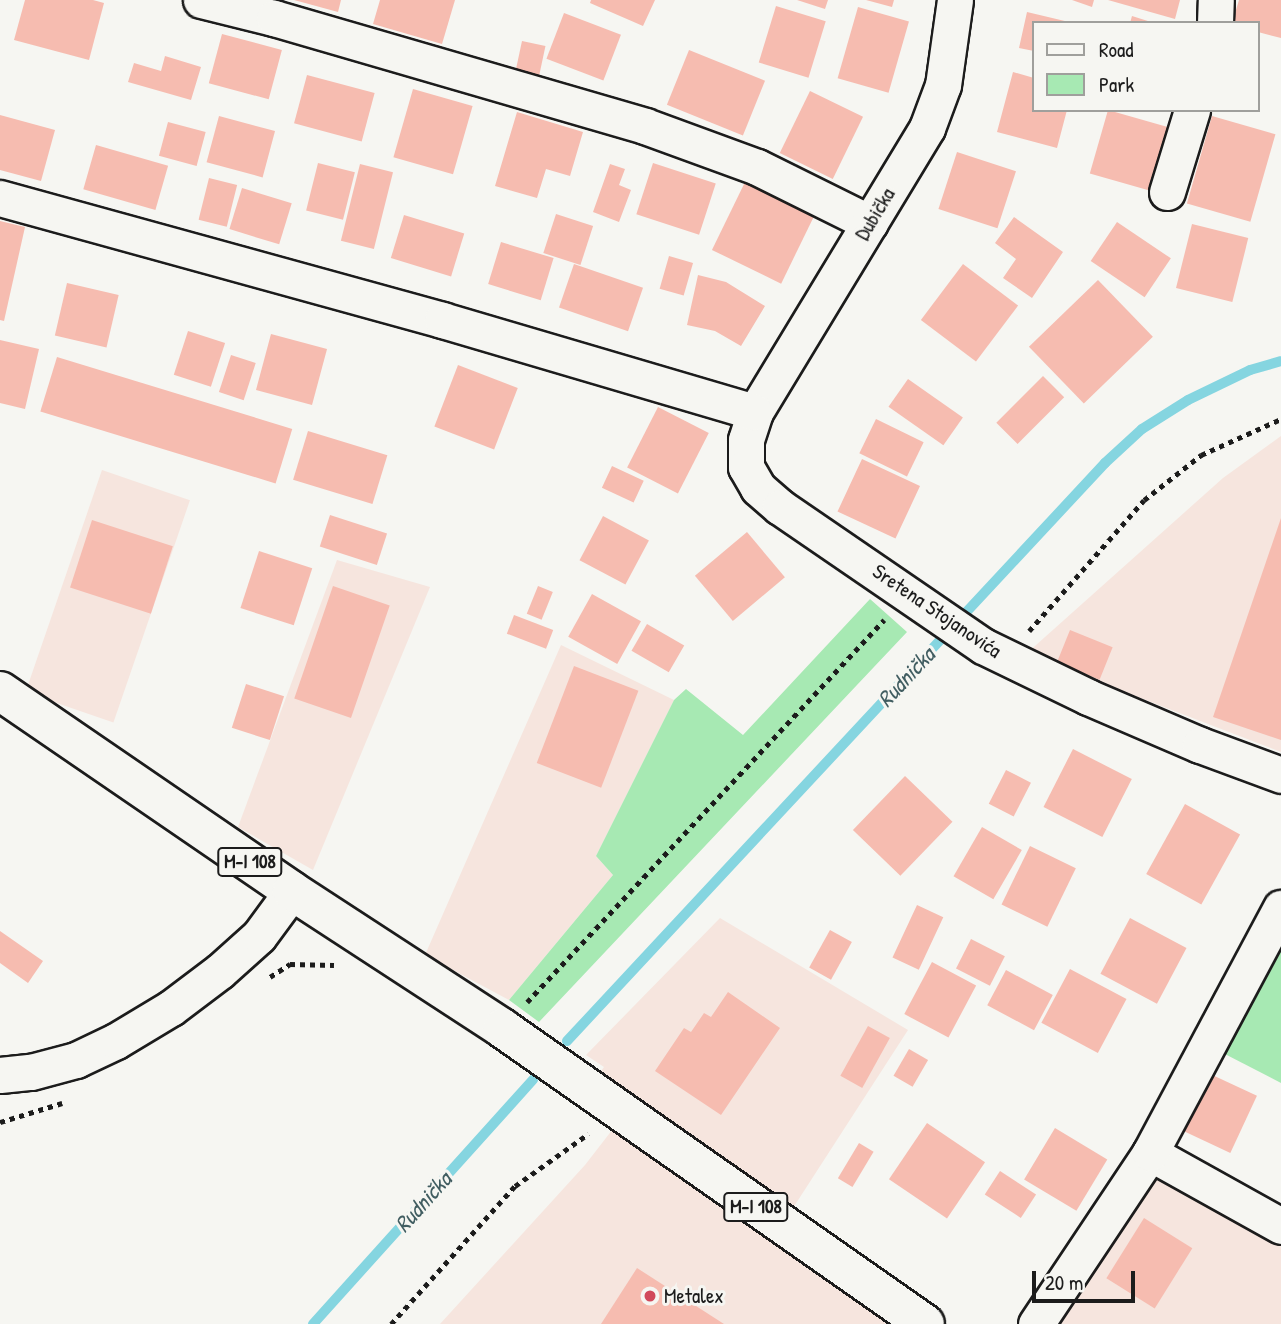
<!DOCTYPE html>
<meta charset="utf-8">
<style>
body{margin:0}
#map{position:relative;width:1281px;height:1324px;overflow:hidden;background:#f6f6f2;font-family:"Patrick Hand",sans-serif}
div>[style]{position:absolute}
.built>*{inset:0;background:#f6e5de;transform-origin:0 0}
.green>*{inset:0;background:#a7e9b3}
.stream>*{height:10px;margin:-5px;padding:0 5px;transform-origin:5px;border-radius:5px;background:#85d5e0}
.building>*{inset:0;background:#f6bcb0;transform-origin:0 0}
.path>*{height:4.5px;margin-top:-2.25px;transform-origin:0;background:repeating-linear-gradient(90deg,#1c1c1c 0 5px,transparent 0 10px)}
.roads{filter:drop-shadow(2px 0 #1c1c1c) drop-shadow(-2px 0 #1c1c1c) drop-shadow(0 2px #1c1c1c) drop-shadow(0 -2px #1c1c1c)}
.minor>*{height:35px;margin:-17.5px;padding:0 17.5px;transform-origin:17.5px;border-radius:17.5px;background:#f6f6f2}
.major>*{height:38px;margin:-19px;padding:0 19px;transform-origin:19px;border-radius:19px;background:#f6f6f2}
.dots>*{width:19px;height:19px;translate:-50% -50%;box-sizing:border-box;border:4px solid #f6f6f2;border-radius:50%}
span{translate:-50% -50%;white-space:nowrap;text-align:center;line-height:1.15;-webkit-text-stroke:6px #f6f6f2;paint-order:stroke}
.shield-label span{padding:2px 5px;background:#f6f6f2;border:2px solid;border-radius:5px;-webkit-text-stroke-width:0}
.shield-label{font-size:19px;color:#1c1c1c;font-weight:700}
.street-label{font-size:21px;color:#1c1c1c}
.poi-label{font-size:21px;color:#1c1c1c}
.left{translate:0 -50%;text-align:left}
.water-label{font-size:23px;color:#415d61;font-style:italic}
.legend{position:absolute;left:1032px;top:21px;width:228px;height:91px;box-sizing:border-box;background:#f6f6f2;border:2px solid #9f9f9c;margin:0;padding:9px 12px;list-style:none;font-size:21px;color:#1c1c1c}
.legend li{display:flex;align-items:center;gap:14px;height:35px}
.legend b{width:35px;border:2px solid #9f9f9c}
.scale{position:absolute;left:1032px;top:1271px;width:103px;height:32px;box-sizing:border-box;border:4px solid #1c1c1c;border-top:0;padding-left:9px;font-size:21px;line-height:24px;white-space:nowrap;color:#1c1c1c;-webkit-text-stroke:5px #f6f6f2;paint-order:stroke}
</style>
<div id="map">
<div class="built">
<i style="clip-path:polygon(1281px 436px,1281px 752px,1026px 654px,1223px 478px)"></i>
<i style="left:102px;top:470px;width:93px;height:235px;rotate:19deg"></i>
<i style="clip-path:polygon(337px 560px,430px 587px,313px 870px,238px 827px)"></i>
<i style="clip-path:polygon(561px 645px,674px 700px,596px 856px,613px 875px,509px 1000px,425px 955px)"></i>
<i style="clip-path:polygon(720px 918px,908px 1030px,793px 1208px,599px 1074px,604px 1067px,586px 1055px)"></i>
<i style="clip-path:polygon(616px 1125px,904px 1324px,440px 1324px,585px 1165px)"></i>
<i style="clip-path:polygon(1153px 1178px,1170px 1179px,1281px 1241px,1281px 1324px,1057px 1324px)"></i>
</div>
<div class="green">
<i style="clip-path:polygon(870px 599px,907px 632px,539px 1022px,509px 1000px,613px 875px,596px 856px,674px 700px,686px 689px,743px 735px)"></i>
<i style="clip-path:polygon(1281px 936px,1281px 1083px,1219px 1051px)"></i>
</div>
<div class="stream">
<i style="left:567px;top:1041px;width:790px;rotate:-47.05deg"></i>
<i style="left:1105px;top:463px;width:50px;rotate:-42.6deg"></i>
<i style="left:1142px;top:429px;width:54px;rotate:-32.2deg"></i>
<i style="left:1188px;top:400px;width:69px;rotate:-25.8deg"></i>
<i style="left:1250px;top:370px;width:32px;rotate:-16deg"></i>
<i style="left:313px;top:1324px;width:329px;rotate:-48deg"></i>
</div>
<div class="building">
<i style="clip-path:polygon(25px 0,93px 0,104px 3px,89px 60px,14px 40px)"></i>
<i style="clip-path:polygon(294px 0,341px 0,338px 12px)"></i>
<i style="clip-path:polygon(380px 0,455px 0,442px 44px,373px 24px)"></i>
<i style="clip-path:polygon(591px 0,655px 0,643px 26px,590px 3px)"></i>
<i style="clip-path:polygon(797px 0,828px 0,825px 9px)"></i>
<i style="clip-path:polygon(866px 0,894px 0,892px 7px)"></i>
<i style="clip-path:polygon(1072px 0,1094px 0,1092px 7px)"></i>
<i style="clip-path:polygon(1108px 0,1180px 0,1175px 19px)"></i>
<i style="clip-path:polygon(1239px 0,1281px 0,1281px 38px,1258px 32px,1258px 23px,1232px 23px)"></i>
<i style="left:776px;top:6px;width:52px;height:59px;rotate:17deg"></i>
<i style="left:858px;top:7px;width:53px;height:74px;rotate:16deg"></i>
<i style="clip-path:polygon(1027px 12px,1069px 22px,1069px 23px,1034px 23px,1034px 51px,1019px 48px)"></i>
<i style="left:564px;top:13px;width:61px;height:49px;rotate:21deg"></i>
<i style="clip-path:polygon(1132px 16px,1151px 22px,1151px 23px,1130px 23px)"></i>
<i style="left:222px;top:34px;width:62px;height:51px;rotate:15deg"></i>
<i style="left:522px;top:41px;width:24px;height:30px;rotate:12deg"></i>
<i style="left:689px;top:50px;width:82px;height:59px;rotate:22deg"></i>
<i style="clip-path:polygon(165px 56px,201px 67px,191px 100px,128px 82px,134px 63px,161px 71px)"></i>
<i style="clip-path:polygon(1013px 72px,1034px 78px,1034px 110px,1067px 110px,1057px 148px,997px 132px)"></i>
<i style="left:307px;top:75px;width:70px;height:50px;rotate:15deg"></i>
<i style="left:413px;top:89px;width:62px;height:71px;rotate:16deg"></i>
<i style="left:810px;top:91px;width:59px;height:69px;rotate:26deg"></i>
<i style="left:1108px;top:110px;width:62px;height:66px;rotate:16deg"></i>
<i style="clip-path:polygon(517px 112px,583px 132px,570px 176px,546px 169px,537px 198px,495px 186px)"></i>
<i style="clip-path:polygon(0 115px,55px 130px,41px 181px,0 170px)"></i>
<i style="left:219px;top:116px;width:58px;height:48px;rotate:15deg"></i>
<i style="left:1212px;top:116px;width:66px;height:91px;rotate:16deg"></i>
<i style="left:168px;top:122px;width:39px;height:35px;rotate:15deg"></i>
<i style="left:96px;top:145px;width:75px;height:46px;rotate:16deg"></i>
<i style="left:957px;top:152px;width:62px;height:60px;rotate:18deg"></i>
<i style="left:318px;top:163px;width:38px;height:49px;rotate:14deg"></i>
<i style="left:653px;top:163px;width:66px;height:54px;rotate:18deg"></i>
<i style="left:360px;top:164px;width:34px;height:79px;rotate:14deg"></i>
<i style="clip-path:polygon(610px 164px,625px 169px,619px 185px,631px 190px,619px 222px,593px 212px)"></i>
<i style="left:209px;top:178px;width:29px;height:43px;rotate:14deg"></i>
<i style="left:747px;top:178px;width:77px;height:80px;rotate:26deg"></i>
<i style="left:242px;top:188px;width:52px;height:43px;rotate:17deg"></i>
<i style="left:556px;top:214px;width:39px;height:41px;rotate:18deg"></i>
<i style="left:404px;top:215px;width:63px;height:45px;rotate:17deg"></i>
<i style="clip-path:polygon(1014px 217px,1063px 252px,1032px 298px,1003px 278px,1016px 259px,995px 243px)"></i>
<i style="clip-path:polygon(0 221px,25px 227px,4px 321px,0 320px)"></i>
<i style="left:1117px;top:222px;width:65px;height:47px;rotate:34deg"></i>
<i style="left:1192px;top:224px;width:58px;height:66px;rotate:14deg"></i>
<i style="left:501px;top:242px;width:55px;height:44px;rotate:17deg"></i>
<i style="left:669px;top:256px;width:25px;height:34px;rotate:16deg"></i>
<i style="left:574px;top:264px;width:73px;height:46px;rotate:19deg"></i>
<i style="left:963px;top:264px;width:69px;height:70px;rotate:37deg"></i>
<i style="clip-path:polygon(698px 275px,726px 282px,765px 306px,741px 346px,715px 331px,687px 325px)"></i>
<i style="left:1098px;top:280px;width:79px;height:96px;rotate:46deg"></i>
<i style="left:67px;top:283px;width:53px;height:54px;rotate:13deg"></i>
<i style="left:188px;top:331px;width:39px;height:46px;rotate:18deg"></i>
<i style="left:271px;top:334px;width:58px;height:58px;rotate:15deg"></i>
<i style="clip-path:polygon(0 340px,39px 349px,25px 409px,0 403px)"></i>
<i style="left:231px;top:355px;width:26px;height:39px;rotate:18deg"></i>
<i style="left:57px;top:357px;width:246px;height:57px;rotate:17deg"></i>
<i style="left:458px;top:365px;width:64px;height:66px;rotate:21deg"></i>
<i style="left:1043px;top:376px;width:30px;height:66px;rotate:45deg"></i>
<i style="left:908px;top:379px;width:67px;height:34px;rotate:35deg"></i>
<i style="left:658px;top:407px;width:57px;height:68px;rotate:27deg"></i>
<i style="left:876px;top:419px;width:53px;height:38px;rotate:26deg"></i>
<i style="left:308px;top:431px;width:83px;height:51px;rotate:17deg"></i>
<i style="left:862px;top:459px;width:64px;height:58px;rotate:25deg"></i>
<i style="left:612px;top:466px;width:35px;height:24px;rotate:25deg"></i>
<i style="left:330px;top:515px;width:60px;height:33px;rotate:18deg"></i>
<i style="left:603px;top:516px;width:52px;height:50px;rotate:28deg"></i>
<i style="clip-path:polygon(1281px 518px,1281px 740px,1213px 717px)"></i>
<i style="left:92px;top:520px;width:85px;height:71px;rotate:18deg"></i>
<i style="left:747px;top:532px;width:59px;height:68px;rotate:50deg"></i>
<i style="left:259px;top:551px;width:56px;height:60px;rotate:18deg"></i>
<i style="left:333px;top:586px;width:60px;height:119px;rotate:19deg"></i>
<i style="left:538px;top:586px;width:16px;height:30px;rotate:22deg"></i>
<i style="left:592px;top:594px;width:56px;height:49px;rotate:29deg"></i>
<i style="left:514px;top:615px;width:42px;height:20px;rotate:21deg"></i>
<i style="left:647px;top:624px;width:43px;height:31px;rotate:30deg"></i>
<i style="left:1070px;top:630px;width:46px;height:35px;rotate:22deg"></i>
<i style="left:574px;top:666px;width:69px;height:104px;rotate:21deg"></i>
<i style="left:246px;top:684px;width:40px;height:46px;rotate:18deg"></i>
<i style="left:1073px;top:749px;width:66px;height:65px;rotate:27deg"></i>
<i style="left:1006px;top:770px;width:28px;height:38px;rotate:27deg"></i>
<i style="left:905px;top:776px;width:66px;height:75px;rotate:44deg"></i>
<i style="left:1185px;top:804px;width:63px;height:80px;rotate:29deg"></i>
<i style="left:982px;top:827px;width:46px;height:57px;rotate:30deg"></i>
<i style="left:1030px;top:846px;width:51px;height:65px;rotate:26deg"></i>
<i style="left:917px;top:905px;width:29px;height:58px;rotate:25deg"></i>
<i style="left:1130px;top:918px;width:64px;height:63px;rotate:28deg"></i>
<i style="left:830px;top:930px;width:25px;height:43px;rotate:29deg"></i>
<i style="clip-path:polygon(0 931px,43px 961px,28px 983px,0 963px)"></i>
<i style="left:971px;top:939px;width:38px;height:33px;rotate:27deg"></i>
<i style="left:932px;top:962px;width:50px;height:59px;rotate:28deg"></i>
<i style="left:1070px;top:969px;width:64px;height:61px;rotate:28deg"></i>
<i style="left:1006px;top:970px;width:53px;height:40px;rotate:28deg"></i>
<i style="clip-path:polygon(728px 992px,780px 1028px,721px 1115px,655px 1071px,684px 1028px,691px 1032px,704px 1013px,711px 1017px)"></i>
<i style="left:868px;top:1026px;width:25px;height:57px;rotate:29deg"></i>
<i style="left:909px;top:1049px;width:22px;height:31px;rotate:30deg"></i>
<i style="left:1208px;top:1073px;width:54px;height:63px;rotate:25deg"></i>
<i style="left:927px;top:1123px;width:70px;height:68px;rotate:34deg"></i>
<i style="left:1055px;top:1128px;width:61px;height:60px;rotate:31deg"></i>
<i style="left:859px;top:1143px;width:17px;height:41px;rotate:31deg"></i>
<i style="left:1000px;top:1171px;width:43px;height:28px;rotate:33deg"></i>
<i style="left:1144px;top:1218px;width:57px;height:71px;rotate:32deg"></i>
<i style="clip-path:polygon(637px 1268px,724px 1324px,601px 1324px)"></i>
</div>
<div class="path">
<i style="left:1029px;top:631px;width:174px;rotate:-48.7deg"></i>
<i style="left:1144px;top:500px;width:73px;rotate:-38.3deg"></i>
<i style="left:1201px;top:455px;width:88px;rotate:-24.2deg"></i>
<i style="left:270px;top:977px;width:24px;rotate:-33deg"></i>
<i style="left:290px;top:964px;width:44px;rotate:1.3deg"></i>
<i style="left:527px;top:1002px;width:523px;rotate:-46.94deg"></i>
<i style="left:0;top:1122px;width:65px;rotate:-17deg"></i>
<i style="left:391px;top:1324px;width:186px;rotate:-48.1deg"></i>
<i style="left:515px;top:1186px;width:90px;rotate:-35.5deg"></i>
</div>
<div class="roads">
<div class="minor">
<i style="left:201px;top:0;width:75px;rotate:13.9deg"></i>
<i style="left:274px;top:18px;width:386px;rotate:16.2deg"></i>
<i style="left:645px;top:126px;width:119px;rotate:20.1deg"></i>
<i style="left:757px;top:167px;width:126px;rotate:26.4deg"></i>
<i style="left:955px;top:0;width:86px;rotate:98deg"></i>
<i style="left:943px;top:85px;width:46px;rotate:110.4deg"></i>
<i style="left:927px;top:128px;width:332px;rotate:121.2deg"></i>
<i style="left:755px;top:412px;width:29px;rotate:108deg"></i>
<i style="left:746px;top:440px;width:27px;rotate:90deg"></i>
<i style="left:746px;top:467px;width:24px;rotate:60deg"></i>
<i style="left:758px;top:488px;width:29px;rotate:41deg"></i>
<i style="left:780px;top:507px;width:246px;rotate:34.4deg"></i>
<i style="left:983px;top:646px;width:117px;rotate:25.9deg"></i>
<i style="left:1088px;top:697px;width:122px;rotate:23.2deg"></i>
<i style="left:1200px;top:745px;width:86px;rotate:20.3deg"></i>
<i style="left:1215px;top:23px;width:23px;rotate:-88deg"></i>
<i style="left:1167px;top:192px;width:86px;rotate:-73deg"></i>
<i style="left:0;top:198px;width:459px;rotate:15.4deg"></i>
<i style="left:442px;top:320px;width:326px;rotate:16.4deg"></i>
<i style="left:0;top:1075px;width:31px;rotate:-6deg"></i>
<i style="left:31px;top:1072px;width:47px;rotate:-14.9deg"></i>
<i style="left:76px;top:1060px;width:44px;rotate:-25.4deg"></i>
<i style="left:116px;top:1041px;width:64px;rotate:-31deg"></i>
<i style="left:171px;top:1008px;width:61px;rotate:-37.1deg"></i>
<i style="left:220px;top:971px;width:52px;rotate:-41.9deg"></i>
<i style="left:259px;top:936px;width:56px;rotate:-53.7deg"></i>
<i style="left:1150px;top:1153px;width:150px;rotate:29.1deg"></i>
<i style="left:1036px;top:1324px;width:206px;rotate:-56.3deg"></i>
<i style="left:1150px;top:1153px;width:278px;rotate:-61.9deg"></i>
</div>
<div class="major">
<i style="left:0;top:691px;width:354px;rotate:34.4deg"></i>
<i style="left:292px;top:891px;width:251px;rotate:33.1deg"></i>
<i style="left:502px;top:1028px;width:516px;rotate:34.98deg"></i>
</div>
</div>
<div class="dots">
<i style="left:650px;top:1296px;background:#d1495b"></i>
</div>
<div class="shield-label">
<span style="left:250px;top:862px">M-I 108</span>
<span style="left:756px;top:1207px">M-I 108</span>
</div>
<div class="street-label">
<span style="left:875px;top:214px;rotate:-59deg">Dubička</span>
<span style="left:937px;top:611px;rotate:34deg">Sretena Stojanovića</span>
</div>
<div class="poi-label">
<span class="left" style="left:664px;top:1296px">Metalex</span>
</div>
<div class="water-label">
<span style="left:906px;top:677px;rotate:-47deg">Rudnička</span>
<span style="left:423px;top:1202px;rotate:-48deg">Rudnička</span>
</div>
<ul class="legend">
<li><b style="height:9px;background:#f6f6f2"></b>Road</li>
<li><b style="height:19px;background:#a7e9b3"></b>Park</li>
</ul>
<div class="scale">20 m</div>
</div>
